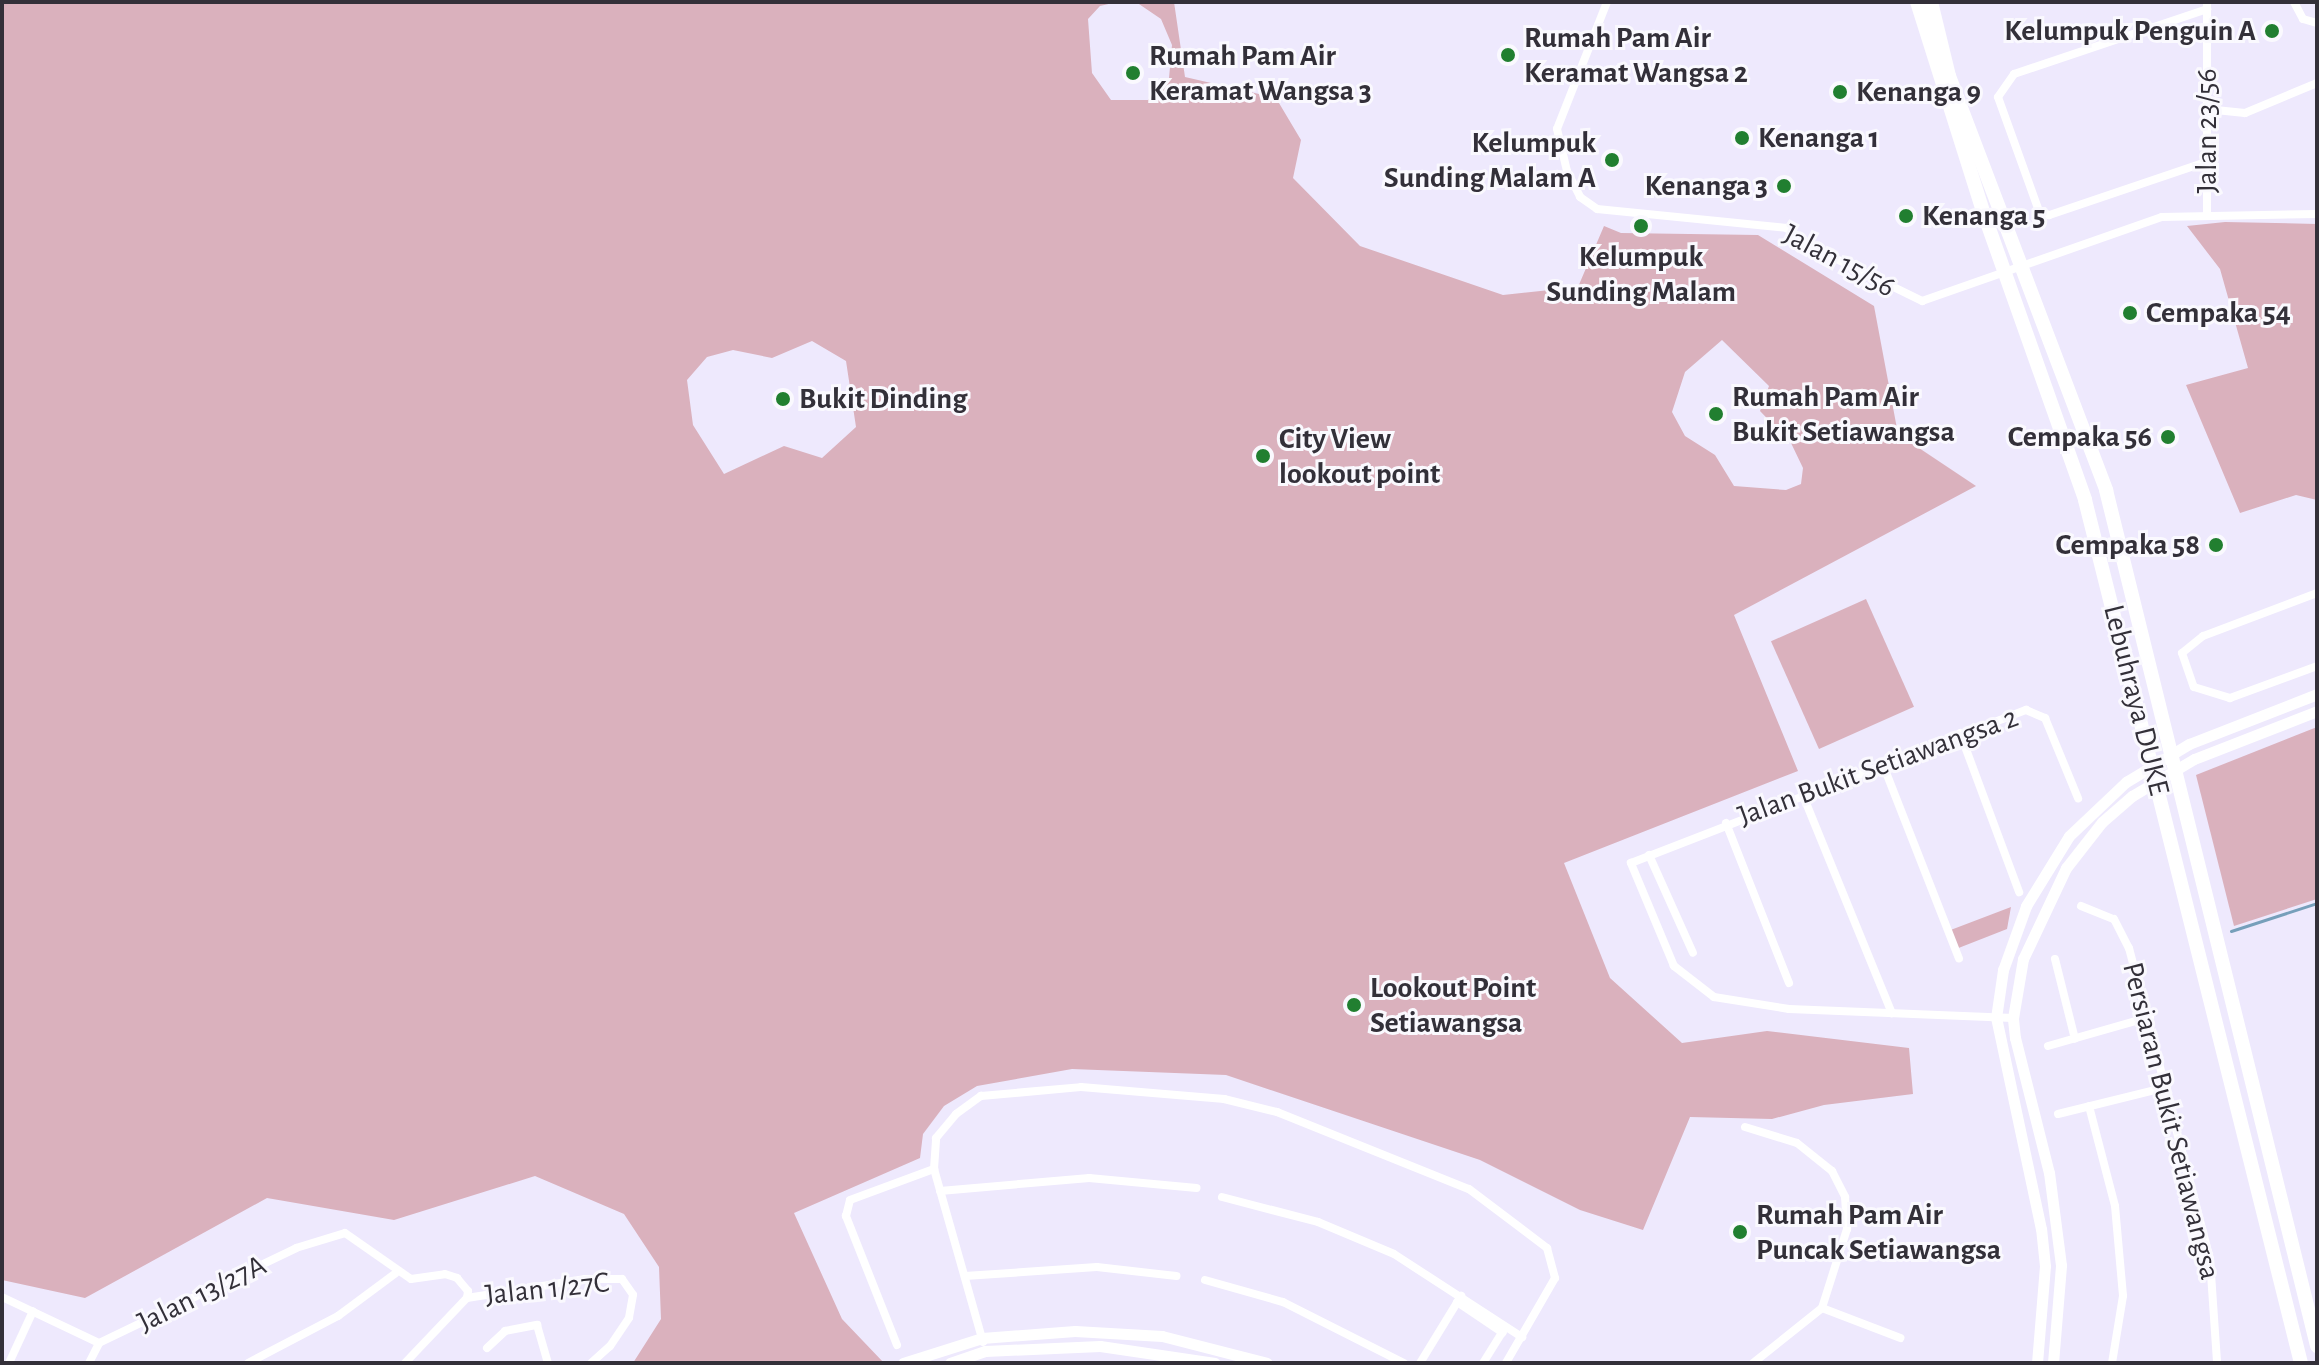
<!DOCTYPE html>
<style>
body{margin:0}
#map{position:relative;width:2319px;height:1365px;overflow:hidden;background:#eee9fd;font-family:"Alegreya Sans",sans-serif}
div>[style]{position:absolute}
.green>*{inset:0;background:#dab1bd;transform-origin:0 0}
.stream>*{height:3px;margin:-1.5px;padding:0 1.5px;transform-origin:1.5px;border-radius:1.5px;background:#769fba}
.street>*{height:8px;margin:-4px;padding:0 4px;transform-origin:4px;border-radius:4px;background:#fff}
.secondary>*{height:11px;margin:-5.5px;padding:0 5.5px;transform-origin:5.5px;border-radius:5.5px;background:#fff}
.highway>*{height:14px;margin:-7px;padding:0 7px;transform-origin:7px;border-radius:7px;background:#fff}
.dots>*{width:22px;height:22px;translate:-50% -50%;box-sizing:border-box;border:4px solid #faf9fe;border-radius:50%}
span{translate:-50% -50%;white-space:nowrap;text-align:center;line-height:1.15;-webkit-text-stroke:6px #faf9fe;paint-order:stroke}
.poi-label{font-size:30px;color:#333039;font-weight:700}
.right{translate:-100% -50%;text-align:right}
.left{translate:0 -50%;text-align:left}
.street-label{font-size:30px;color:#333039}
.frame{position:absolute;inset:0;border:4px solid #333039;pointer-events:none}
</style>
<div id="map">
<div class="green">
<i style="clip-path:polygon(evenodd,2px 2px,1117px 2px,1100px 6px,1088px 19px,1092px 73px,1111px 100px,1148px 100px,1169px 78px,1172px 45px,1161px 19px,1136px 2px,1174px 2px,1185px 77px,1276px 98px,1301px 140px,1293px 178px,1360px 246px,1503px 295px,1578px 287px,1604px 226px,1621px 233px,1758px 235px,1874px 306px,1898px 434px,1976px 486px,1734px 615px,1798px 771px,1564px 863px,1610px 978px,1682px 1043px,1767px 1031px,1909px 1048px,1913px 1094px,1824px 1105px,1772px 1119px,1690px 1117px,1643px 1230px,1580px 1210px,1480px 1160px,1226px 1075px,1072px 1069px,977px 1086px,944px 1106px,923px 1134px,920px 1158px,794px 1213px,842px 1319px,884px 1363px,633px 1363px,661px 1319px,659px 1267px,624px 1214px,535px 1176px,394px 1220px,267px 1198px,85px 1298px,2px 1280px,2px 2px,1722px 340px,1769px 386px,1760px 411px,1791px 443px,1803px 468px,1801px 484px,1786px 490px,1734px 486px,1715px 455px,1685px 436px,1672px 412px,1685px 372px,1722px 340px,2px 2px,812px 341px,846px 361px,856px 427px,822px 458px,784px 446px,724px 474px,693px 425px,687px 380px,707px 357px,733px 350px,772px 358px,812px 341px)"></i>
<i style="clip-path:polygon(2225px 222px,2317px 224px,2317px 500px,2296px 495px,2240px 513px,2186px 385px,2248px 368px,2220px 269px,2187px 226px)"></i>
<i style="left:1866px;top:599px;width:118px;height:104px;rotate:66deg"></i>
<i style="clip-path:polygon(2317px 727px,2317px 899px,2234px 926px,2196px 775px)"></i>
<i style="clip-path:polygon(2011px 907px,2007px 929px,1956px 949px,1948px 931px)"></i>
</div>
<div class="stream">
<i style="left:2231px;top:931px;width:90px;rotate:-18deg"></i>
</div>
<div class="street">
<i style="left:1607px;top:2px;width:136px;rotate:111.5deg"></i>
<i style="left:1557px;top:129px;width:43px;rotate:76.6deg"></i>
<i style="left:1567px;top:171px;width:29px;rotate:63deg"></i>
<i style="left:1580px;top:197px;width:21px;rotate:35deg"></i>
<i style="left:1597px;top:209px;width:190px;rotate:5.7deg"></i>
<i style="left:1786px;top:228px;width:41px;rotate:34.1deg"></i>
<i style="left:1820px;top:251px;width:114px;rotate:26.1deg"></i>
<i style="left:1922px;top:301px;width:254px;rotate:-19.3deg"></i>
<i style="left:2162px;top:217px;width:155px;rotate:-1.1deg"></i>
<i style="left:2207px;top:2px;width:211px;rotate:90deg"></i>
<i style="left:2294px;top:2px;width:19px;rotate:62deg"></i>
<i style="left:2303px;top:19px;width:15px;rotate:16deg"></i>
<i style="left:2206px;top:109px;width:39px;rotate:6deg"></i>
<i style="left:2245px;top:113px;width:78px;rotate:-22.6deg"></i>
<i style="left:2206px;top:162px;width:166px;rotate:161.3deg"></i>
<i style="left:2049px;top:215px;width:11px;rotate:-158deg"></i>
<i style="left:2039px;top:211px;width:121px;rotate:-109.8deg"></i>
<i style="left:1998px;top:97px;width:28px;rotate:-55deg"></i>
<i style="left:2014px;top:74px;width:204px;rotate:-18.6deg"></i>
<i style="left:2317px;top:593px;width:122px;rotate:159.3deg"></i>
<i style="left:2203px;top:636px;width:27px;rotate:141deg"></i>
<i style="left:2182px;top:653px;width:36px;rotate:71deg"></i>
<i style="left:2194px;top:687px;width:38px;rotate:17deg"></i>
<i style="left:2230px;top:698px;width:93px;rotate:-20.2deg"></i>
<i style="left:1960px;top:733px;width:170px;rotate:69.6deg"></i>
<i style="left:1882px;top:762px;width:211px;rotate:68.6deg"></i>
<i style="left:1802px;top:793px;width:238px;rotate:67.8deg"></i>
<i style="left:1726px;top:823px;width:172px;rotate:68.5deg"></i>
<i style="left:1649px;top:855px;width:107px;rotate:65.8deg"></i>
<i style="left:2081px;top:906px;width:35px;rotate:22deg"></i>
<i style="left:2114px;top:919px;width:33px;rotate:63deg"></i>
<i style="left:2129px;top:948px;width:321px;rotate:75.4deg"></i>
<i style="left:2210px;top:1259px;width:104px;rotate:86.1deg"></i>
<i style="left:2055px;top:959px;width:82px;rotate:76deg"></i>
<i style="left:2013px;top:1018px;width:224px;rotate:-177.7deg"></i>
<i style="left:1789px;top:1009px;width:76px;rotate:-170.9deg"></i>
<i style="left:1714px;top:997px;width:51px;rotate:-142.2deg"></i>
<i style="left:1674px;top:966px;width:112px;rotate:-112.7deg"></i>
<i style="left:1631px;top:863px;width:424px;rotate:-21.2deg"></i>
<i style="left:2026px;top:710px;width:21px;rotate:23deg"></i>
<i style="left:2045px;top:718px;width:87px;rotate:67.6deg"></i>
<i style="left:2048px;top:1046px;width:106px;rotate:-15.9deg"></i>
<i style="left:2089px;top:1106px;width:103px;rotate:75.4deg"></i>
<i style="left:2115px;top:1206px;width:90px;rotate:84.9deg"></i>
<i style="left:2123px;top:1296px;width:68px;rotate:99.3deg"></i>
<i style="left:2058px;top:1114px;width:112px;rotate:-13.9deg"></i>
<i style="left:1745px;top:1127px;width:54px;rotate:17.1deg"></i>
<i style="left:1797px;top:1143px;width:45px;rotate:38.7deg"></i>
<i style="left:1832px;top:1171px;width:29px;rotate:63deg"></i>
<i style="left:1845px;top:1197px;width:32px;rotate:86deg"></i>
<i style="left:1847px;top:1229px;width:83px;rotate:107.6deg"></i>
<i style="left:1822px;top:1308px;width:88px;rotate:141.4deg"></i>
<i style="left:940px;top:1191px;width:150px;rotate:-5deg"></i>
<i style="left:1089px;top:1178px;width:108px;rotate:5.3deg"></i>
<i style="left:1222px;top:1197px;width:99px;rotate:14.6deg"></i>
<i style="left:1318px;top:1222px;width:82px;rotate:22.8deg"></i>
<i style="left:1394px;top:1254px;width:153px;rotate:33deg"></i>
<i style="left:965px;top:1276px;width:132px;rotate:-3.9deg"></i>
<i style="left:1097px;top:1267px;width:80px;rotate:6.5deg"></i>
<i style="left:1205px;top:1280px;width:81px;rotate:15.8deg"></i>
<i style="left:1283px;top:1302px;width:136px;rotate:26.8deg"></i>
<i style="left:2px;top:1297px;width:107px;rotate:25.4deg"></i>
<i style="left:99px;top:1343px;width:219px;rotate:-25.7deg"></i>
<i style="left:296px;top:1248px;width:51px;rotate:-17deg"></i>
<i style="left:345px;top:1233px;width:80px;rotate:34.9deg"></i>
<i style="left:411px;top:1279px;width:34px;rotate:-8deg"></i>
<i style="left:445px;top:1274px;width:13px;rotate:18deg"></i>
<i style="left:457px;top:1278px;width:17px;rotate:50deg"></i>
<i style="left:468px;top:1291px;width:7px;rotate:98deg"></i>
<i style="left:467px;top:1298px;width:120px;rotate:-9.1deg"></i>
<i style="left:585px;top:1279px;width:37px"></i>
<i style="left:622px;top:1279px;width:19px;rotate:55deg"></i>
<i style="left:633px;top:1295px;width:23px;rotate:100deg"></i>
<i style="left:629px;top:1318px;width:34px;rotate:124deg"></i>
<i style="left:610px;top:1346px;width:25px;rotate:138deg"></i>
<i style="left:1457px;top:1302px;width:55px;rotate:34deg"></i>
<i style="left:1822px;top:1308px;width:84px;rotate:21deg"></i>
<i style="left:983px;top:1342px;width:180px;rotate:-105.8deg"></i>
<i style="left:934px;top:1169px;width:31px;rotate:-86deg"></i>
<i style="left:936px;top:1138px;width:31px;rotate:-50deg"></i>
<i style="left:956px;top:1114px;width:31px;rotate:-36deg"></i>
<i style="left:981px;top:1096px;width:100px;rotate:-5.1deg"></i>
<i style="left:1081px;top:1087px;width:144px;rotate:4.8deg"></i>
<i style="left:1224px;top:1099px;width:55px;rotate:13.8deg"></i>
<i style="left:1277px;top:1112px;width:207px;rotate:21.9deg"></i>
<i style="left:1469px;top:1189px;width:98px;rotate:37.1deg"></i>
<i style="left:1547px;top:1248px;width:31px;rotate:75deg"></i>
<i style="left:1555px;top:1278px;width:98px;rotate:120deg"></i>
<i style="left:897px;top:1345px;width:139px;rotate:-111.6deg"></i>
<i style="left:846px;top:1216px;width:16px;rotate:-76deg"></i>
<i style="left:850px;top:1200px;width:90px;rotate:-20.3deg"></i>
<i style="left:487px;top:1348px;width:25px;rotate:-43deg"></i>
<i style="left:505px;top:1331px;width:33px;rotate:-11deg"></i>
<i style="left:537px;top:1325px;width:40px;rotate:74deg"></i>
<i style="left:9px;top:1363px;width:57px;rotate:-65.2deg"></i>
<i style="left:89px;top:1363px;width:22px;rotate:-63deg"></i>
<i style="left:248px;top:1363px;width:102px;rotate:-27.6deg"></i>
<i style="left:338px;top:1316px;width:72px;rotate:-36.6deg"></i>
<i style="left:405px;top:1363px;width:90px;rotate:-46.4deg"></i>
<i style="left:1420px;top:1363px;width:79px;rotate:-58.5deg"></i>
<i style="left:1483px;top:1363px;width:39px;rotate:-58deg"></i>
</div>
<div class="secondary">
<i style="left:903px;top:1363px;width:83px;rotate:-17.6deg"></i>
<i style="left:982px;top:1338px;width:93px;rotate:-4.3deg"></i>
<i style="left:1075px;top:1331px;width:87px;rotate:3.3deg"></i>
<i style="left:1162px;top:1336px;width:108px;rotate:14.4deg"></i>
<i style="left:950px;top:1363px;width:37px;rotate:-19deg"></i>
<i style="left:985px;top:1351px;width:115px;rotate:-2.5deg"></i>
<i style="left:1100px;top:1346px;width:116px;rotate:8.4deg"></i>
<i style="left:2037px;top:1363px;width:97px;rotate:-85.3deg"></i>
<i style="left:2045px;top:1266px;width:37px;rotate:-96deg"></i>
<i style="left:2041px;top:1229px;width:216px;rotate:-102deg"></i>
<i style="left:1996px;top:1018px;width:49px;rotate:-81.7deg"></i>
<i style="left:2003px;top:970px;width:68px;rotate:-70.2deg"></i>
<i style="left:2026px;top:906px;width:82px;rotate:-58.4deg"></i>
<i style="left:2069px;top:836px;width:79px;rotate:-43.5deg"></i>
<i style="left:2126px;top:782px;width:74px;rotate:-31.1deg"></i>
<i style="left:2189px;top:744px;width:137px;rotate:-21.3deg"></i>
<i style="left:2053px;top:1363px;width:98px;rotate:-85.3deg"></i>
<i style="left:2061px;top:1265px;width:93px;rotate:-97.4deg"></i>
<i style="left:2049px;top:1173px;width:139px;rotate:-104.1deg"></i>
<i style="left:2015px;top:1038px;width:20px;rotate:-96deg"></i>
<i style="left:2013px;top:1018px;width:60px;rotate:-80.4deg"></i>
<i style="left:2023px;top:959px;width:101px;rotate:-64.7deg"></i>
<i style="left:2066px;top:868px;width:58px;rotate:-52deg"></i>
<i style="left:2102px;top:822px;width:40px;rotate:-41deg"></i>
<i style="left:2132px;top:796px;width:72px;rotate:-30.8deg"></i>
<i style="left:2194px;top:759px;width:132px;rotate:-21.3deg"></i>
</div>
<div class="highway">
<i style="left:1917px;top:2px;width:222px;rotate:72.5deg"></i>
<i style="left:1984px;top:214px;width:303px;rotate:70.5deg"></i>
<i style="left:2085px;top:500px;width:890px;rotate:75.95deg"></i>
<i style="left:1931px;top:2px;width:76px;rotate:76.3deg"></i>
<i style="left:1949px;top:76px;width:443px;rotate:69.2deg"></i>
<i style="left:2106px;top:490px;width:882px;rotate:76.15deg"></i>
</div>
<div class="dots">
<i style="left:2272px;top:31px;background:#217f30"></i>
<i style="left:1508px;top:55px;background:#217f30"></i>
<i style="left:1133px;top:73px;background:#217f30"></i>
<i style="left:1840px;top:92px;background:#217f30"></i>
<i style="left:1742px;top:138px;background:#217f30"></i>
<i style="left:1612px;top:160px;background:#217f30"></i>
<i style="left:1784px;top:186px;background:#217f30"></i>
<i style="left:1906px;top:216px;background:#217f30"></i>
<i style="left:1641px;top:226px;background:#217f30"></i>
<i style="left:2130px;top:313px;background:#217f30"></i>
<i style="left:783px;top:399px;background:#217f30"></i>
<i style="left:1716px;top:414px;background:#217f30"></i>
<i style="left:2168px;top:437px;background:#217f30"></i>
<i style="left:1263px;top:456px;background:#217f30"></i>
<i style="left:2216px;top:545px;background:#217f30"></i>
<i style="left:1354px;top:1005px;background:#217f30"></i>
<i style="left:1740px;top:1232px;background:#217f30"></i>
</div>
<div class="poi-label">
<span class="right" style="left:2256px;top:31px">Kelumpuk Penguin A</span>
<span class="left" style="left:1524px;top:55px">Rumah Pam Air<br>Keramat Wangsa 2</span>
<span class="left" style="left:1149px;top:73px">Rumah Pam Air<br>Keramat Wangsa 3</span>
<span class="left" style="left:1856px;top:92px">Kenanga 9</span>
<span class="left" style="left:1758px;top:138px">Kenanga 1</span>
<span class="right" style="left:1596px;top:160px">Kelumpuk<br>Sunding Malam A</span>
<span class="right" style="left:1768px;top:186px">Kenanga 3</span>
<span class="left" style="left:1922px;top:216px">Kenanga 5</span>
<span style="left:1641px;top:274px">Kelumpuk<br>Sunding Malam</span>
<span class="left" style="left:2146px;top:313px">Cempaka 54</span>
<span class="left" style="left:1732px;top:414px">Rumah Pam Air<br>Bukit Setiawangsa</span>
<span class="left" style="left:799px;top:399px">Bukit Dinding</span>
<span class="right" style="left:2152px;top:437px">Cempaka 56</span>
<span class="left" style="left:1279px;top:456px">City View<br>lookout point</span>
<span class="right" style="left:2200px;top:545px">Cempaka 58</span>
<span class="left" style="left:1370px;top:1005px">Lookout Point<br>Setiawangsa</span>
<span class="left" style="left:1756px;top:1232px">Rumah Pam Air<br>Puncak Setiawangsa</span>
</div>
<div class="street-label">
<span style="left:2207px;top:131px;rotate:-90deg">Jalan 23/56</span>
<span style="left:1839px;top:261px;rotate:28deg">Jalan 15/56</span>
<span style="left:2136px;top:700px;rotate:76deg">Lebuhraya DUKE</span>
<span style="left:1878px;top:767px;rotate:-20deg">Jalan Bukit Setiawangsa 2</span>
<span style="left:2171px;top:1121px;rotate:76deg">Persiaran Bukit Setiawangsa</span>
<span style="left:547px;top:1289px;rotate:-6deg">Jalan 1/27C</span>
<span style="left:202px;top:1294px;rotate:-26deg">Jalan 13/27A</span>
</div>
<div class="frame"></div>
</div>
